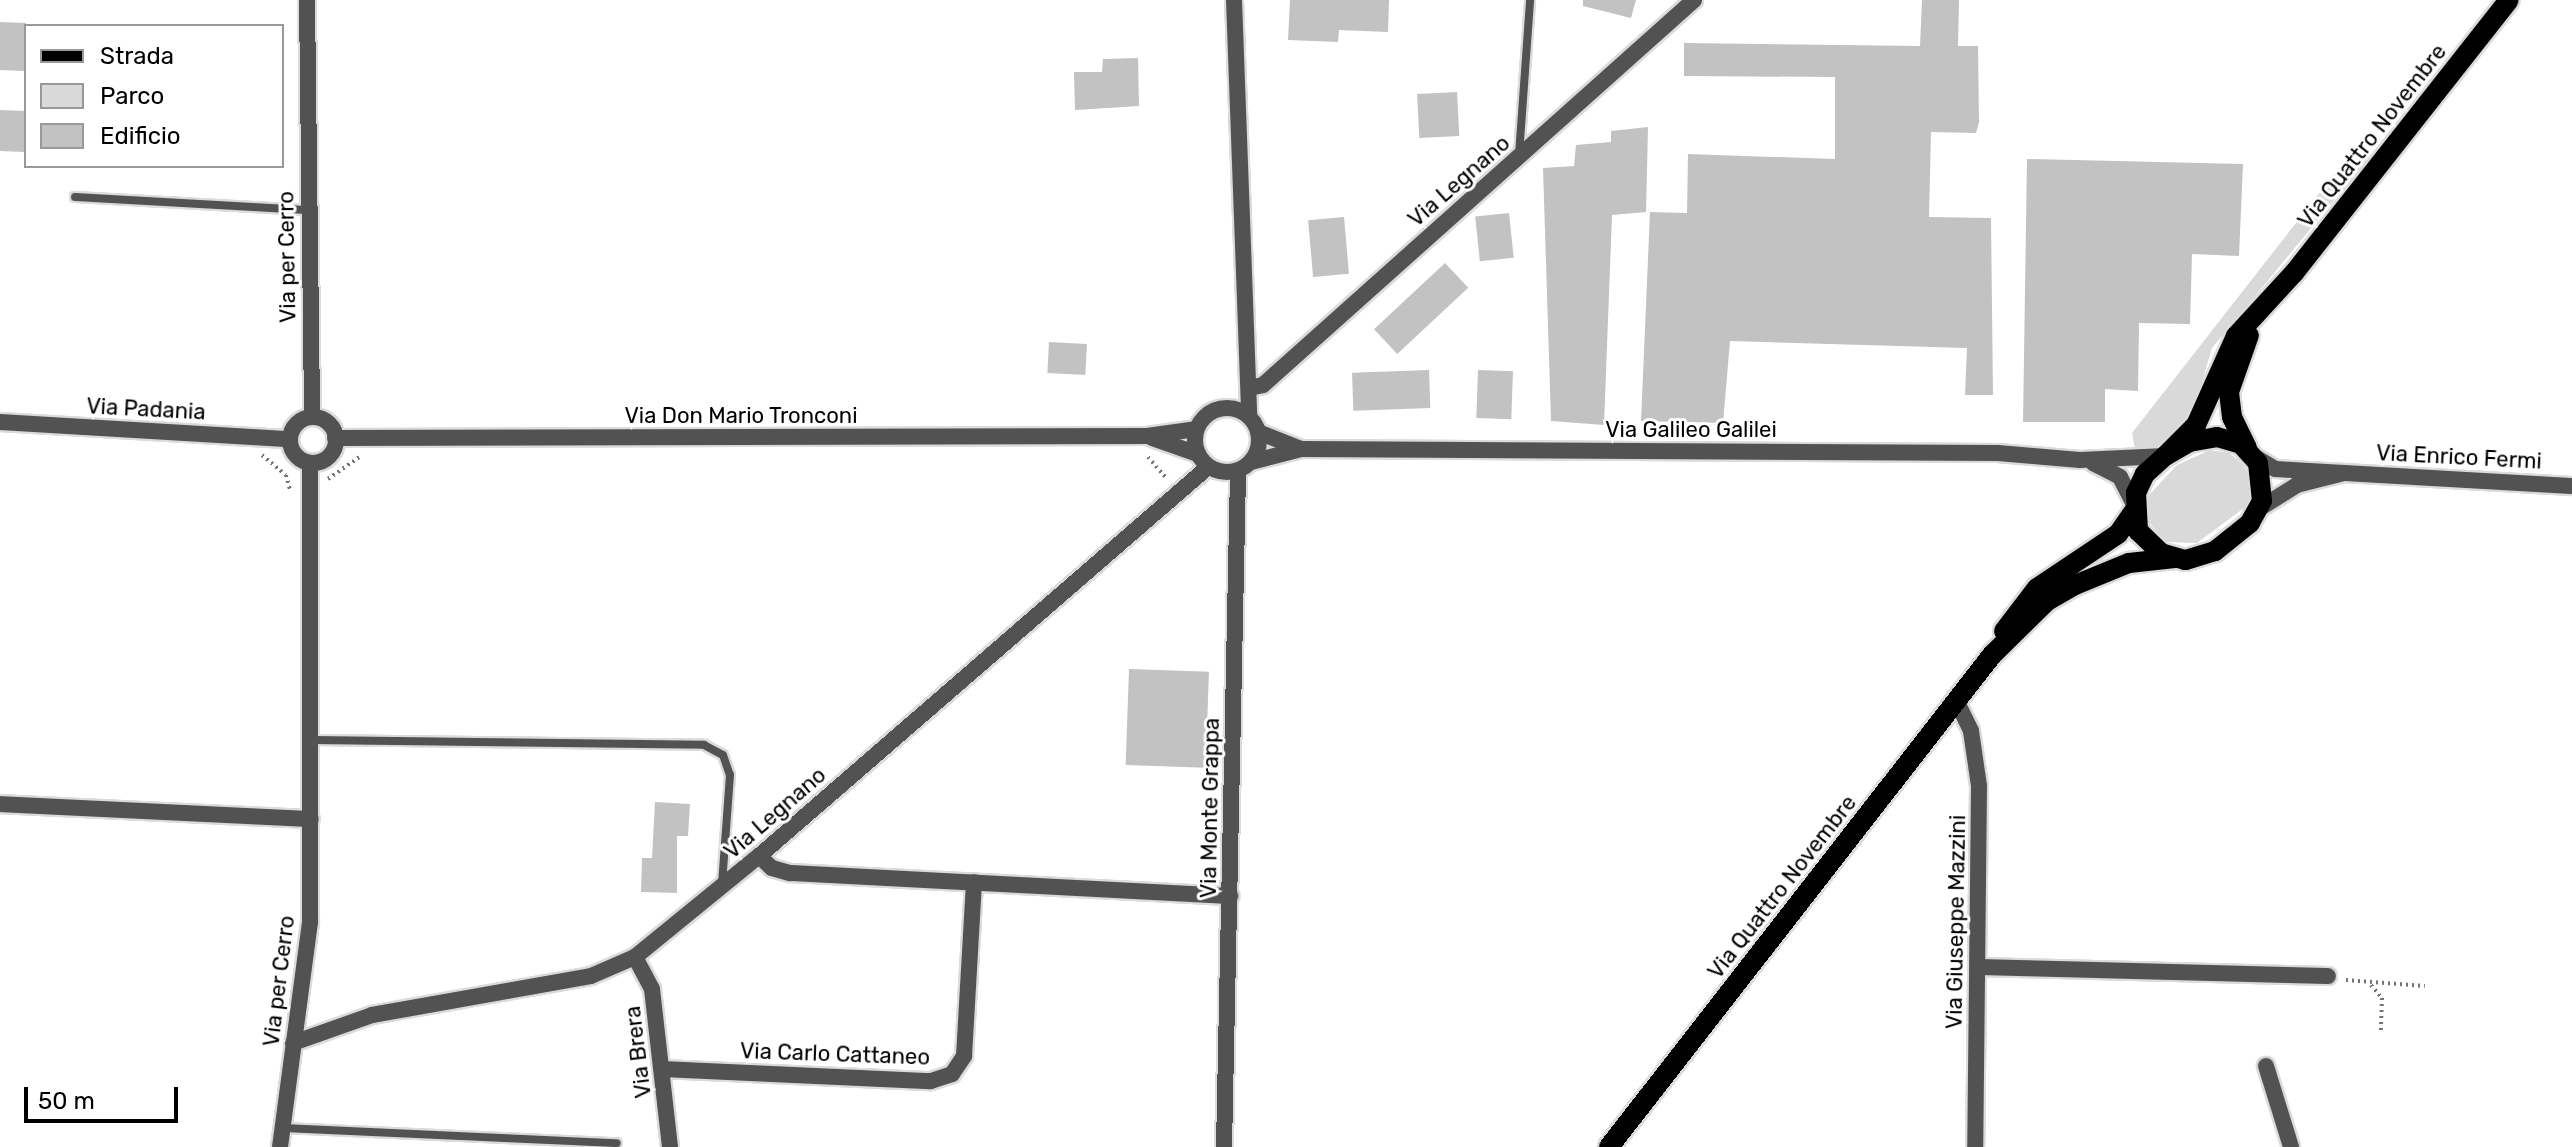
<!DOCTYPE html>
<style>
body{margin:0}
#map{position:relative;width:2572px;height:1147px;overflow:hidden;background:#fff;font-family:Rubik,sans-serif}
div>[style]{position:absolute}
.green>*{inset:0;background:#d9d9d9}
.building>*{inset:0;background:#c2c2c2;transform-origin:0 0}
.path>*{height:4px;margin-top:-2px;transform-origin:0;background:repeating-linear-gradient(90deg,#747474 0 2px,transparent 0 6px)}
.roads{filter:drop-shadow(2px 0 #dbdbdb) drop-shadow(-2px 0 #dbdbdb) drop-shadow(0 2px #dbdbdb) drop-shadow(0 -2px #dbdbdb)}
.service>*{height:8px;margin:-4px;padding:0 4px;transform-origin:4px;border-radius:4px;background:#525252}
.minor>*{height:16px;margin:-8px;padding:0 8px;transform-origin:8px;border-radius:8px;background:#525252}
.tertiary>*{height:16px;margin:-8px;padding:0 8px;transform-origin:8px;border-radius:8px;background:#525252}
.tertiary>.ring{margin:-8px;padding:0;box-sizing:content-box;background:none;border:16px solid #525252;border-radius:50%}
.primary>*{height:20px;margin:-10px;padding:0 10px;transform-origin:10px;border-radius:10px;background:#000}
span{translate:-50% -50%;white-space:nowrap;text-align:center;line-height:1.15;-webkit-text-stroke:6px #fff;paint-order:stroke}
.street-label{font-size:22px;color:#000}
.legend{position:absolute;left:24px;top:24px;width:260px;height:144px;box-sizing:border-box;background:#fff;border:2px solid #999;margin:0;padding:10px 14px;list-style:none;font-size:24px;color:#000}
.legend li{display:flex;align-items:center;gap:16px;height:40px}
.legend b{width:40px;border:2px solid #999}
.scale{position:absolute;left:24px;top:1087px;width:154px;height:36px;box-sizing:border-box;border:4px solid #000;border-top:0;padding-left:10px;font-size:24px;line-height:28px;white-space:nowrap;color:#000;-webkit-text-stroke:6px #fff;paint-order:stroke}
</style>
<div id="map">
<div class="green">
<i style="clip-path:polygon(2356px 146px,2370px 157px,2212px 348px,2191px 419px,2158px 447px,2135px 449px,2132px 433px)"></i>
<i style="clip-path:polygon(2210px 450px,2229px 453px,2243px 464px,2252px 482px,2248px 505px,2197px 543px,2165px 542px,2146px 518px,2148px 496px,2177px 465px)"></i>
</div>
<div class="building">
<i style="clip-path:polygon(1290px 0,1389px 0,1388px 32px,1339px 30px,1338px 42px,1288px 40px)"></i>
<i style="clip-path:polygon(1583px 0,1636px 0,1631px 18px,1583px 6px)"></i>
<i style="clip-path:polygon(1922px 0,1959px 0,1958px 46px,1978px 46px,1979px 122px,1976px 133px,1931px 132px,1929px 217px,1991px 218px,1993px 395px,1965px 395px,1967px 348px,1730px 341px,1723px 423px,1641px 421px,1650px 212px,1687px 213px,1688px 154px,1835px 159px,1835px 77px,1684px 76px,1684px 43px,1920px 46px)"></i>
<i style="left:0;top:22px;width:26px;height:48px;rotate:2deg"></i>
<i style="clip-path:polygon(1138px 58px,1139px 106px,1075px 110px,1074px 72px,1102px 72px,1103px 59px)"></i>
<i style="left:1457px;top:92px;width:44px;height:40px;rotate:87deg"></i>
<i style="left:0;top:110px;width:26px;height:41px;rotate:2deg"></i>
<i style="clip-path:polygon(1648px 127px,1646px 212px,1612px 215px,1604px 425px,1551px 421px,1543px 168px,1574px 166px,1576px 145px,1611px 142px,1611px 131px)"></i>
<i style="clip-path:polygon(2027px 159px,2243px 164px,2239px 256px,2192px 254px,2190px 324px,2139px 323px,2138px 391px,2105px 389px,2105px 422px,2023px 422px)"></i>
<i style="left:1509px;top:213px;width:45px;height:34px;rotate:84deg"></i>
<i style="left:1344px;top:217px;width:57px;height:36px;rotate:85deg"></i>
<i style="left:1445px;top:263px;width:34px;height:97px;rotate:47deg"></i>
<i style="left:1049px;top:342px;width:38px;height:31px;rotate:3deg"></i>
<i style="left:1429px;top:370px;width:38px;height:77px;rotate:88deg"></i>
<i style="left:1478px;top:370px;width:35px;height:48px;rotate:2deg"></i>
<i style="left:1129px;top:669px;width:80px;height:96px;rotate:2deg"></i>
<i style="clip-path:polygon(655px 802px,690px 804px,688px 836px,677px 836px,677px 893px,641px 892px,642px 858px,652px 858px)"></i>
</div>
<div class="path">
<i style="left:262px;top:455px;width:31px;rotate:40deg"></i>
<i style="left:286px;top:475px;width:16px;rotate:75deg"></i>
<i style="left:1148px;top:457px;width:30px;rotate:49deg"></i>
<i style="left:328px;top:479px;width:38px;rotate:-35deg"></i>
<i style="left:2346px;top:980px;width:79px;rotate:4.3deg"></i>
<i style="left:2371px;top:985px;width:17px;rotate:50deg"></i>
<i style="left:2382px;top:998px;width:34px;rotate:92deg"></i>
</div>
<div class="roads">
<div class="service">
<i style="left:1519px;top:155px;width:155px;rotate:-85.9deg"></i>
<i style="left:75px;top:197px;width:232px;rotate:3.2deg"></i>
<i style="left:312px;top:740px;width:392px;rotate:0.7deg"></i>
<i style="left:704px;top:745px;width:21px;rotate:28deg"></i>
<i style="left:723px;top:755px;width:21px;rotate:71deg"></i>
<i style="left:730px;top:775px;width:109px;rotate:94.2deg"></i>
<i style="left:282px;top:1128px;width:335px;rotate:2.6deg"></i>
</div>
<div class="minor">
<i style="left:307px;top:0;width:417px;rotate:89.3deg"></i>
<i style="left:1234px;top:0;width:416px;rotate:87.9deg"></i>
<i style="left:1249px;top:388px;width:14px;rotate:-12deg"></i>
<i style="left:1263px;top:385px;width:578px;rotate:-41.77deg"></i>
<i style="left:2252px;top:455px;width:27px;rotate:31deg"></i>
<i style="left:2275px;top:469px;width:69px;rotate:3.3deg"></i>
<i style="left:2344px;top:473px;width:49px;rotate:165.7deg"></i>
<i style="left:2297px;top:485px;width:47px;rotate:148deg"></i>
<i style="left:2344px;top:473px;width:228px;rotate:3.3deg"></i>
<i style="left:1957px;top:702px;width:32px;rotate:64deg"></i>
<i style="left:1971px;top:731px;width:56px;rotate:81.7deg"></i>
<i style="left:1979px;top:786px;width:361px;rotate:90.6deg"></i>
<i style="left:0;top:804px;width:311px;rotate:2.8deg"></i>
<i style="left:759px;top:856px;width:18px;rotate:43deg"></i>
<i style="left:772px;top:868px;width:19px;rotate:16deg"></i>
<i style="left:790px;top:873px;width:441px;rotate:3deg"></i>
<i style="left:635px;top:957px;width:36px;rotate:62deg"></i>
<i style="left:652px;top:989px;width:159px;rotate:83.5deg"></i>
<i style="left:1978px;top:967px;width:350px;rotate:1.5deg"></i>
<i style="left:293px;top:1043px;width:84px;rotate:-19.5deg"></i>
<i style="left:372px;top:1015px;width:222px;rotate:-10.1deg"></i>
<i style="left:591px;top:976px;width:48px;rotate:-23.4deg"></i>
<i style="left:635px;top:957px;width:160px;rotate:-39.2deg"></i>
<i style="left:759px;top:856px;width:594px;rotate:-40.9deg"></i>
<i style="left:2266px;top:1066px;width:85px;rotate:72.8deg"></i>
<i style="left:662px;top:1069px;width:269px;rotate:2.6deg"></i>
<i style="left:931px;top:1081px;width:22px;rotate:-18deg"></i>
<i style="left:952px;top:1074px;width:22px;rotate:-56deg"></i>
<i style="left:964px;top:1056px;width:174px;rotate:-86.7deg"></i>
<i style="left:280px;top:1147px;width:227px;rotate:-82.4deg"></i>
<i style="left:310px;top:922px;width:459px;rotate:-90deg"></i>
<i style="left:1224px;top:1147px;width:676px;rotate:-88.81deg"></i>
</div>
<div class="tertiary">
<i class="ring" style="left:1195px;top:408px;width:48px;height:48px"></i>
<i class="ring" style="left:290px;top:417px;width:30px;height:30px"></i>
<i style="left:0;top:422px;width:290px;rotate:3.4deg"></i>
<i style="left:1258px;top:432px;width:46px;rotate:21.6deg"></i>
<i style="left:335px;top:438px;width:812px;rotate:-0.14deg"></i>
<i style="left:1147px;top:436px;width:49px;rotate:-8.1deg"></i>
<i style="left:1152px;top:438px;width:49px;rotate:19.2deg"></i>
<i style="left:1251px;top:462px;width:52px;rotate:-14.6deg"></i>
<i style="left:1301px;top:449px;width:697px;rotate:0.33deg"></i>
<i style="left:1998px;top:453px;width:82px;rotate:4.9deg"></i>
<i style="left:2080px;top:460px;width:85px;rotate:-2.7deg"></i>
<i style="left:2093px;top:463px;width:30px;rotate:27deg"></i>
<i style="left:2120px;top:477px;width:31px;rotate:63deg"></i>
</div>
<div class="primary">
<i style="left:2217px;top:437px;width:25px;rotate:16deg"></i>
<i style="left:2241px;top:444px;width:25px;rotate:48deg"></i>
<i style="left:2258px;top:463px;width:38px;rotate:84deg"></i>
<i style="left:2262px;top:501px;width:25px;rotate:119deg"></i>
<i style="left:2250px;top:523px;width:45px;rotate:141.3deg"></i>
<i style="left:2215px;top:551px;width:31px;rotate:163deg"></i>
<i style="left:2185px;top:560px;width:25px;rotate:-164deg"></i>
<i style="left:2161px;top:553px;width:32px;rotate:-136deg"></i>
<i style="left:2138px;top:531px;width:38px;rotate:-93deg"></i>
<i style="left:2136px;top:493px;width:21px;rotate:-65deg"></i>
<i style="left:2145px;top:474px;width:27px;rotate:-42deg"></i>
<i style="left:2165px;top:456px;width:28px;rotate:-30deg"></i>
<i style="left:2189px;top:442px;width:28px;rotate:-10deg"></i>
<i style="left:2247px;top:448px;width:34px;rotate:-116deg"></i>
<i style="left:2232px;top:417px;width:25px;rotate:-97deg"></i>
<i style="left:2229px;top:392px;width:60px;rotate:-70.7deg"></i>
<i style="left:2165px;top:456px;width:44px;rotate:-45deg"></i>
<i style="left:2196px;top:425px;width:98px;rotate:-65.8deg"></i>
<i style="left:2236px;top:336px;width:86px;rotate:-47.4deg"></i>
<i style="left:2294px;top:273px;width:347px;rotate:-51.8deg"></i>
<i style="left:2004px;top:631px;width:54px;rotate:-52.5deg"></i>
<i style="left:2037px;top:588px;width:97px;rotate:-33.7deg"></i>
<i style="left:2118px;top:534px;width:28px;rotate:-55deg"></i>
<i style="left:1609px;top:1147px;width:624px;rotate:-52.1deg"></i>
<i style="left:1992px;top:655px;width:77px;rotate:-44.5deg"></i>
<i style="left:2047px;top:601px;width:32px;rotate:-30deg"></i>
<i style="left:2075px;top:585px;width:58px;rotate:-22.2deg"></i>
<i style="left:2129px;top:563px;width:46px;rotate:-6.2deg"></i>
</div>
</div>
<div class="street-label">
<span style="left:2372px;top:136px;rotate:-52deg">Via Quattro Novembre</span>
<span style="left:1459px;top:181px;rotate:-41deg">Via Legnano</span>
<span style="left:287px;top:257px;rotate:-91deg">Via per Cerro</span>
<span style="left:146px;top:409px;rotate:3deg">Via Padania</span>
<span style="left:741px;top:416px">Via Don Mario Tronconi</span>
<span style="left:1691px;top:430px">Via Galileo Galilei</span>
<span style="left:2459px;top:457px;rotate:3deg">Via Enrico Fermi</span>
<span style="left:1210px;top:808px;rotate:-89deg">Via Monte Grappa</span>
<span style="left:775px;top:813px;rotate:-41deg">Via Legnano</span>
<span style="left:1782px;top:887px;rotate:-52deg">Via Quattro Novembre</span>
<span style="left:1956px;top:922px;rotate:-89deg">Via Giuseppe Mazzini</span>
<span style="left:279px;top:981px;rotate:-83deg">Via per Cerro</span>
<span style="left:638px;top:1052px;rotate:-97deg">Via Brera</span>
<span style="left:835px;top:1054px;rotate:2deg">Via Carlo Cattaneo</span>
</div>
<ul class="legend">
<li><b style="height:10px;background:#000"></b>Strada</li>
<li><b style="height:22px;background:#d9d9d9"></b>Parco</li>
<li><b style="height:22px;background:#c2c2c2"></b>Edificio</li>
</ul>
<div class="scale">50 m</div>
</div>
